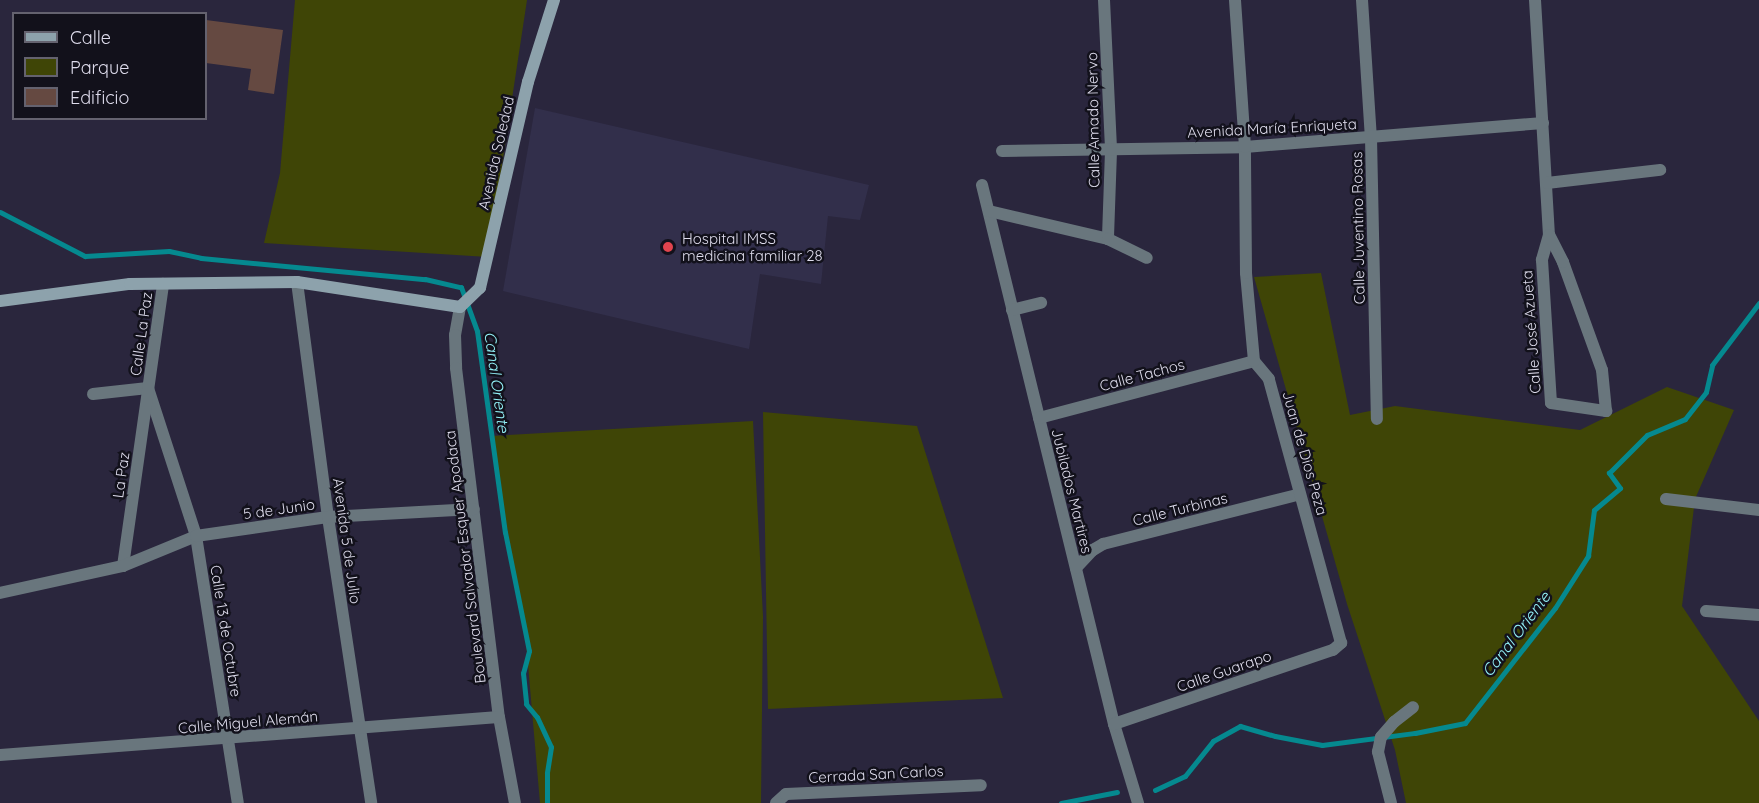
<!DOCTYPE html>
<meta charset="utf-8">
<style>
body{margin:0}
#map{position:relative;width:1759px;height:803px;overflow:hidden;background:#2a263d;font-family:Quicksand,sans-serif}
div>[style]{position:absolute}
.built>*{inset:0;background:#322f4b}
.green>*{inset:0;background:#3f4506}
.stream>*{height:5px;margin:-2.5px;padding:0 2.5px;transform-origin:2.5px;border-radius:2.5px;background:#05898f}
.building>*{inset:0;background:#654941}
.street>*{height:12px;margin:-6px;padding:0 6px;transform-origin:6px;border-radius:6px;background:#69767d}
.secondary>*{height:12px;margin:-6px;padding:0 6px;transform-origin:6px;border-radius:6px;background:#8da2ac}
.dots>*{width:16px;height:16px;translate:-50% -50%;box-sizing:border-box;border:3px solid #12111b;border-radius:50%}
span{translate:-50% -50%;white-space:nowrap;text-align:center;line-height:1.15;-webkit-text-stroke:5px #12111b;paint-order:stroke}
.street-label{font-size:15px;color:#dedcec}
.poi-label{font-size:15px;color:#dedcec}
.left{translate:0 -50%;text-align:left}
.water-label{font-size:16px;color:#94f3f9;font-style:italic}
.legend{position:absolute;left:12px;top:12px;width:195px;height:108px;box-sizing:border-box;background:#12111b;border:2px solid #64626f;margin:0;padding:8px 10px;list-style:none;font-size:18px;color:#dedcec}
.legend li{display:flex;align-items:center;gap:12px;height:30px}
.legend b{width:30px;border:2px solid #64626f}
</style>
<div id="map">
<div class="built">
<i style="clip-path:polygon(535px 108px,869px 185px,860px 220px,828px 216px,821px 284px,760px 274px,749px 349px,503px 291px)"></i>
</div>
<div class="green">
<i style="clip-path:polygon(295px 0,527px 0,488px 257px,264px 243px,280px 173px)"></i>
<i style="clip-path:polygon(1321px 273px,1350px 415px,1395px 406px,1580px 430px,1667px 387px,1734px 410px,1695px 499px,1682px 606px,1759px 721px,1759px 803px,1406px 803px,1395px 750px,1347px 604px,1254px 277px)"></i>
<i style="clip-path:polygon(763px 412px,917px 426px,1003px 698px,768px 709px)"></i>
<i style="clip-path:polygon(753px 421px,763px 616px,761px 803px,540px 803px,525px 630px,491px 436px)"></i>
</div>
<div class="stream">
<i style="left:0;top:212px;width:96px;rotate:27.4deg"></i>
<i style="left:85px;top:256px;width:84px;rotate:-3.4deg"></i>
<i style="left:169px;top:251px;width:33px;rotate:12deg"></i>
<i style="left:201px;top:258px;width:225px;rotate:5.4deg"></i>
<i style="left:425px;top:279px;width:37px;rotate:13deg"></i>
<i style="left:461px;top:287px;width:47px;rotate:70deg"></i>
<i style="left:477px;top:331px;width:203px;rotate:82.1deg"></i>
<i style="left:505px;top:532px;width:121px;rotate:78.6deg"></i>
<i style="left:529px;top:651px;width:23px;rotate:105deg"></i>
<i style="left:523px;top:673px;width:31px;rotate:84deg"></i>
<i style="left:526px;top:704px;width:17px;rotate:50deg"></i>
<i style="left:537px;top:717px;width:33px;rotate:65deg"></i>
<i style="left:551px;top:747px;width:26px;rotate:99deg"></i>
<i style="left:547px;top:773px;width:30px;rotate:90deg"></i>
<i style="left:1155px;top:790px;width:33px;rotate:-25deg"></i>
<i style="left:1185px;top:776px;width:45px;rotate:-51.3deg"></i>
<i style="left:1213px;top:741px;width:31px;rotate:-29deg"></i>
<i style="left:1240px;top:726px;width:36px;rotate:16deg"></i>
<i style="left:1275px;top:736px;width:48px;rotate:10.8deg"></i>
<i style="left:1322px;top:745px;width:94px;rotate:-7.4deg"></i>
<i style="left:1415px;top:733px;width:51px;rotate:-11.3deg"></i>
<i style="left:1465px;top:723px;width:146px;rotate:-52deg"></i>
<i style="left:1555px;top:608px;width:62px;rotate:-57.6deg"></i>
<i style="left:1588px;top:556px;width:46px;rotate:-82.6deg"></i>
<i style="left:1594px;top:510px;width:34px;rotate:-40deg"></i>
<i style="left:1620px;top:488px;width:19px;rotate:-126deg"></i>
<i style="left:1609px;top:473px;width:54px;rotate:-45deg"></i>
<i style="left:1647px;top:435px;width:41px;rotate:-22.8deg"></i>
<i style="left:1685px;top:419px;width:34px;rotate:-52deg"></i>
<i style="left:1706px;top:392px;width:28px;rotate:-77deg"></i>
<i style="left:1712px;top:365px;width:78px;rotate:-52.8deg"></i>
<i style="left:1061px;top:803px;width:57px;rotate:-11.1deg"></i>
</div>
<div class="building">
<i style="clip-path:polygon(206px 20px,283px 30px,274px 94px,248px 90px,251px 69px,206px 63px)"></i>
</div>
<div class="street">
<i style="left:1104px;top:0;width:151px;rotate:87.3deg"></i>
<i style="left:1111px;top:151px;width:88px;rotate:92deg"></i>
<i style="left:1362px;top:0;width:138px;rotate:86.3deg"></i>
<i style="left:1371px;top:138px;width:281px;rotate:88.8deg"></i>
<i style="left:1535px;top:0;width:235px;rotate:86.6deg"></i>
<i style="left:1549px;top:235px;width:26px;rotate:106deg"></i>
<i style="left:1542px;top:260px;width:143px;rotate:86.4deg"></i>
<i style="left:1551px;top:403px;width:56px;rotate:8.3deg"></i>
<i style="left:1606px;top:411px;width:41px;rotate:-95.6deg"></i>
<i style="left:1602px;top:370px;width:115px;rotate:-109.9deg"></i>
<i style="left:1563px;top:262px;width:30px;rotate:-117deg"></i>
<i style="left:1002px;top:151px;width:243px;rotate:-0.9deg"></i>
<i style="left:1245px;top:147px;width:299px;rotate:-4.6deg"></i>
<i style="left:1547px;top:183px;width:114px;rotate:-6.6deg"></i>
<i style="left:982px;top:185px;width:555px;rotate:76.24deg"></i>
<i style="left:1114px;top:724px;width:83px;rotate:73.1deg"></i>
<i style="left:989px;top:211px;width:122px;rotate:13.2deg"></i>
<i style="left:1108px;top:239px;width:43px;rotate:26deg"></i>
<i style="left:297px;top:282px;width:237px;rotate:82.5deg"></i>
<i style="left:328px;top:517px;width:289px;rotate:81.4deg"></i>
<i style="left:460px;top:307px;width:28px;rotate:100deg"></i>
<i style="left:455px;top:335px;width:33px;rotate:88deg"></i>
<i style="left:456px;top:368px;width:352px;rotate:83deg"></i>
<i style="left:499px;top:717px;width:87px;rotate:79.5deg"></i>
<i style="left:1012px;top:310px;width:30px;rotate:-14deg"></i>
<i style="left:148px;top:388px;width:156px;rotate:72deg"></i>
<i style="left:196px;top:536px;width:270px;rotate:81.1deg"></i>
<i style="left:93px;top:394px;width:55px;rotate:-6.2deg"></i>
<i style="left:1039px;top:418px;width:222px;rotate:-14.8deg"></i>
<i style="left:1666px;top:499px;width:94px;rotate:6.7deg"></i>
<i style="left:123px;top:566px;width:285px;rotate:-81.9deg"></i>
<i style="left:1076px;top:568px;width:25px;rotate:-47deg"></i>
<i style="left:1093px;top:550px;width:12px;rotate:-31deg"></i>
<i style="left:1103px;top:544px;width:203px;rotate:-14.2deg"></i>
<i style="left:0;top:593px;width:126px;rotate:-12.4deg"></i>
<i style="left:123px;top:566px;width:79px;rotate:-22.3deg"></i>
<i style="left:196px;top:536px;width:133px;rotate:-8.2deg"></i>
<i style="left:328px;top:517px;width:146px;rotate:-3.1deg"></i>
<i style="left:1706px;top:611px;width:53px;rotate:4.3deg"></i>
<i style="left:1114px;top:724px;width:231px;rotate:-18.7deg"></i>
<i style="left:1333px;top:650px;width:11px;rotate:-41deg"></i>
<i style="left:1341px;top:643px;width:274px;rotate:-105.3deg"></i>
<i style="left:1269px;top:379px;width:23px;rotate:-130deg"></i>
<i style="left:1254px;top:361px;width:88px;rotate:-95.2deg"></i>
<i style="left:1246px;top:273px;width:126px;rotate:-90.5deg"></i>
<i style="left:1245px;top:147px;width:147px;rotate:-93.9deg"></i>
<i style="left:0;top:755px;width:500px;rotate:-4.35deg"></i>
<i style="left:776px;top:803px;width:13px;rotate:-42deg"></i>
<i style="left:786px;top:794px;width:195px;rotate:-2.6deg"></i>
<i style="left:1391px;top:803px;width:53px;rotate:-104.3deg"></i>
<i style="left:1378px;top:752px;width:15px;rotate:-79deg"></i>
<i style="left:1381px;top:737px;width:20px;rotate:-49deg"></i>
<i style="left:1394px;top:722px;width:24px;rotate:-38deg"></i>
</div>
<div class="secondary">
<i style="left:0;top:301px;width:131px;rotate:-7.5deg"></i>
<i style="left:130px;top:284px;width:167px;rotate:-0.7deg"></i>
<i style="left:297px;top:282px;width:165px;rotate:8.7deg"></i>
<i style="left:460px;top:307px;width:28px;rotate:-44deg"></i>
<i style="left:480px;top:288px;width:212px;rotate:-76.9deg"></i>
<i style="left:528px;top:82px;width:86px;rotate:-72.4deg"></i>
</div>
<div class="dots">
<i style="left:668px;top:247px;background:#e0444e"></i>
</div>
<div class="street-label">
<span style="left:1093px;top:120px;rotate:-91deg">Calle Amado Nervo</span>
<span style="left:1272px;top:128px;rotate:-3deg">Avenida María Enriqueta</span>
<span style="left:496px;top:153px;rotate:-77deg">Avenida Soledad</span>
<span style="left:1358px;top:228px;rotate:-91deg">Calle Juventino Rosas</span>
<span style="left:1531px;top:332px;rotate:-94deg">Calle José Azueta</span>
<span style="left:141px;top:334px;rotate:-82deg">Calle La Paz</span>
<span style="left:1142px;top:375px;rotate:-15deg">Calle Tachos</span>
<span style="left:1305px;top:453px;rotate:74deg">Juan de Dios Peza</span>
<span style="left:121px;top:475px;rotate:-82deg">La Paz</span>
<span style="left:1072px;top:491px;rotate:76deg">Jubilados Martires</span>
<span style="left:279px;top:509px;rotate:-8deg">5 de Junio</span>
<span style="left:1180px;top:509px;rotate:-14deg">Calle Turbinas</span>
<span style="left:347px;top:541px;rotate:82deg">Avenida 5 de Julio</span>
<span style="left:465px;top:557px;rotate:-97deg">Boulevard Salvador Esquer Apodaca</span>
<span style="left:226px;top:631px;rotate:81deg">Calle 13 de Octubre</span>
<span style="left:1224px;top:671px;rotate:-19deg">Calle Guarapo</span>
<span style="left:248px;top:722px;rotate:-5deg">Calle Miguel Alemán</span>
<span style="left:876px;top:774px;rotate:-3deg">Cerrada San Carlos</span>
</div>
<div class="poi-label">
<span class="left" style="left:682px;top:247px">Hospital IMSS<br>medicina familiar 28</span>
</div>
<div class="water-label">
<span style="left:497px;top:382px;rotate:82deg">Canal Oriente</span>
<span style="left:1516px;top:634px;rotate:-53deg">Canal Oriente</span>
</div>
<ul class="legend">
<li><b style="height:8px;background:#8da2ac"></b>Calle</li>
<li><b style="height:16px;background:#3f4506"></b>Parque</li>
<li><b style="height:16px;background:#654941"></b>Edificio</li>
</ul>
</div>
